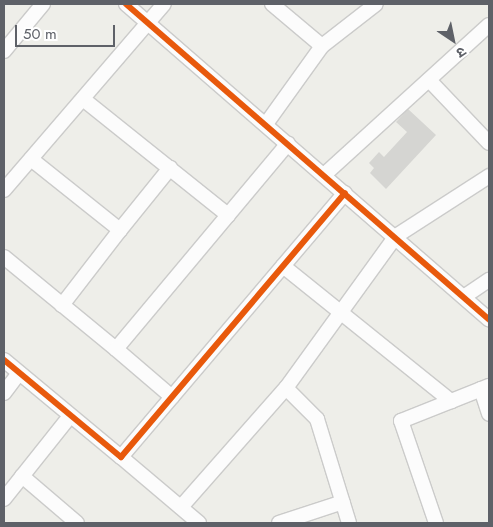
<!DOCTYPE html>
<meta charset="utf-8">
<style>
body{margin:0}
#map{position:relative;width:493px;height:527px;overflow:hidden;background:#eeeee9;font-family:Jost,"Noto Sans Devanagari",sans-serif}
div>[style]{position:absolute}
.building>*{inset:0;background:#d5d5d2}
.roads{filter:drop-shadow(1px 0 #cbcbca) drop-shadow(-1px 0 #cbcbca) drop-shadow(0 1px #cbcbca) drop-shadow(0 -1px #cbcbca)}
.minor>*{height:14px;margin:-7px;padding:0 7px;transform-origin:7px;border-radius:7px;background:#fcfcfc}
.cycleway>*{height:6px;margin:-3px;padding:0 3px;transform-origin:3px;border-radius:3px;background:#e8590c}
span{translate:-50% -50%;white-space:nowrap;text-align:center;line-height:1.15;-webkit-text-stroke:4px #fff;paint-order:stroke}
.frame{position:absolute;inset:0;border:5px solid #5e6168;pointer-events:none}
.north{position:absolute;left:428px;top:15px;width:50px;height:50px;-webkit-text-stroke:4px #fff;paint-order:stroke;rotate:146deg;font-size:14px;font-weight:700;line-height:20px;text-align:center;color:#5e6168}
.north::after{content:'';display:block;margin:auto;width:18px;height:22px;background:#5e6168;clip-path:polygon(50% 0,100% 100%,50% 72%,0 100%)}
.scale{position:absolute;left:15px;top:25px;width:100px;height:22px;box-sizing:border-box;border:2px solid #5e6168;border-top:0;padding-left:6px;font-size:15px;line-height:18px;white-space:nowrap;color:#5e6168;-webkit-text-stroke:4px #fff;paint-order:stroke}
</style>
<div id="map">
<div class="building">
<i style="clip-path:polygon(408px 109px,436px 135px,386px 189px,370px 173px,374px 168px,369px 163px,379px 152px,384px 157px,407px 132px,396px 122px)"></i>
</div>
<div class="roads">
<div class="minor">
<i style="left:126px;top:4px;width:481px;rotate:41deg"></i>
<i style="left:272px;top:4px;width:65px;rotate:40deg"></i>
<i style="left:4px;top:51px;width:61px;rotate:-50.3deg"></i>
<i style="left:429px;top:80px;width:87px;rotate:46.4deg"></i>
<i style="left:83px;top:99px;width:186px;rotate:38.7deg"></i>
<i style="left:266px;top:124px;width:96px;rotate:-54.3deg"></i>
<i style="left:322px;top:46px;width:68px;rotate:-37.9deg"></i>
<i style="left:31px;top:159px;width:114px;rotate:38.6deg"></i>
<i style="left:120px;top:230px;width:95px;rotate:127.7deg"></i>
<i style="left:324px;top:175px;width:223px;rotate:-42.3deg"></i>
<i style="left:4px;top:190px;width:245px;rotate:-49.3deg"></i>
<i style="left:120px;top:230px;width:80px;rotate:-51.1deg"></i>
<i style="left:4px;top:257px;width:145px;rotate:39.4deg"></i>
<i style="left:283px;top:266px;width:216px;rotate:38.8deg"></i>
<i style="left:465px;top:296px;width:29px;rotate:-34deg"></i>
<i style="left:4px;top:360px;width:152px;rotate:39.7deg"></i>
<i style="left:121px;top:457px;width:346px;rotate:-49.7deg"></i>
<i style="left:286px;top:388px;width:188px;rotate:-54.1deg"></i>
<i style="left:396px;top:236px;width:111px;rotate:-32.8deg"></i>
<i style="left:481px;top:389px;width:26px;rotate:72deg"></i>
<i style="left:4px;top:393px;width:25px;rotate:-53deg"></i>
<i style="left:172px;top:397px;width:74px;rotate:-139.4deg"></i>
<i style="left:116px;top:349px;width:268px;rotate:-50.1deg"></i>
<i style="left:121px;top:457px;width:102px;rotate:40.2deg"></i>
<i style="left:22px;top:476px;width:72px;rotate:40.5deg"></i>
<i style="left:4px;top:499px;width:106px;rotate:-51.5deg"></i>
<i style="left:181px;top:507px;width:159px;rotate:-48.6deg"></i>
<i style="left:286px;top:388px;width:44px;rotate:45deg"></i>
<i style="left:317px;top:419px;width:109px;rotate:72.9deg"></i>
<i style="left:279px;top:523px;width:67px;rotate:-18.2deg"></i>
<i style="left:436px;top:523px;width:108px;rotate:-108.9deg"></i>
<i style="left:401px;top:421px;width:95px;rotate:-21.7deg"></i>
</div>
</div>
<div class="cycleway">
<i style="left:126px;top:4px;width:481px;rotate:41deg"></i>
<i style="left:4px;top:360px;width:152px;rotate:39.7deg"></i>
<i style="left:121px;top:457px;width:346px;rotate:-49.7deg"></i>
</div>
<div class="frame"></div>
<div class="north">उ</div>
<div class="scale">50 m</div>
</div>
